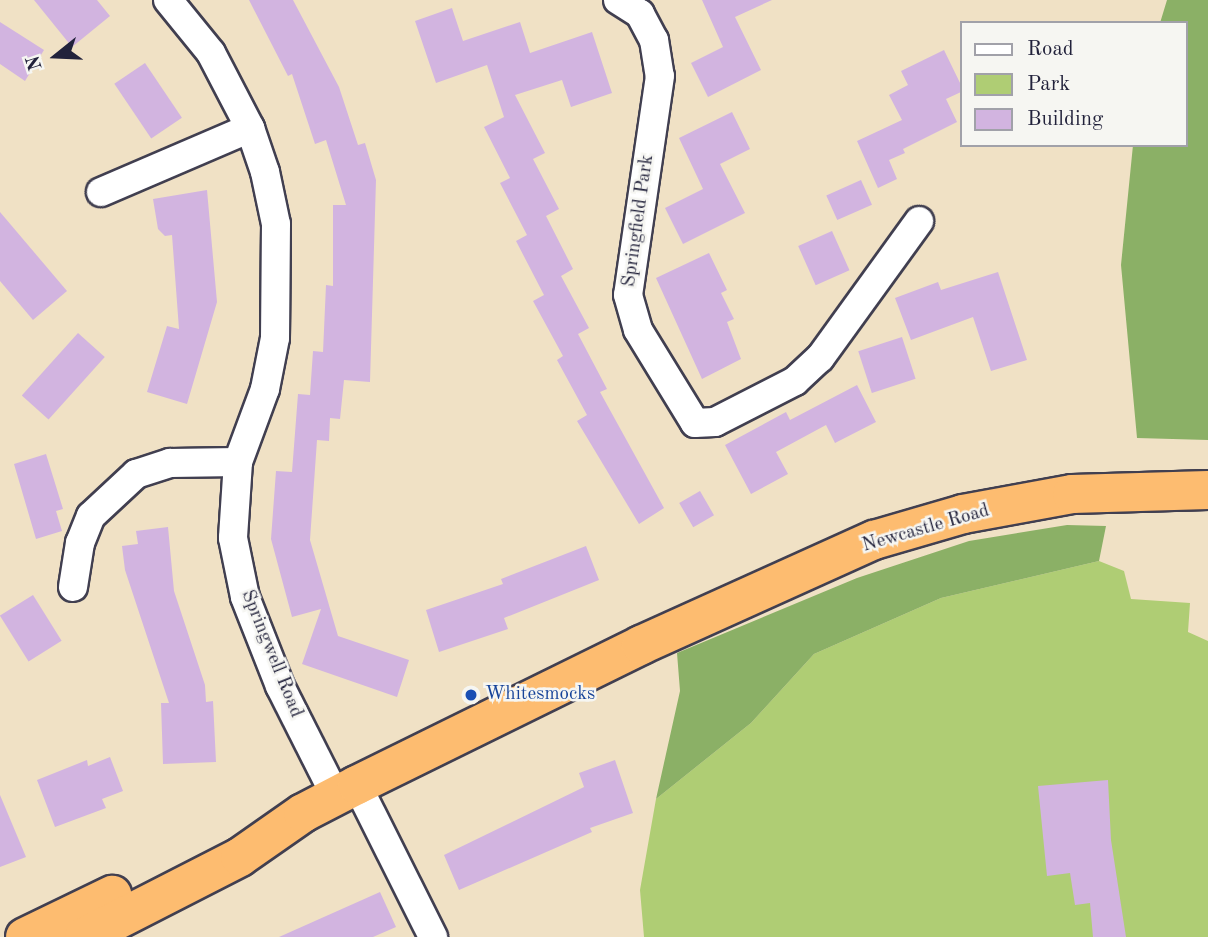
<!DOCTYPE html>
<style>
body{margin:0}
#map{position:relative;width:1208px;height:937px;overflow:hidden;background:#f0e1c5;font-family:"Old Standard TT",serif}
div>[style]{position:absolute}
.green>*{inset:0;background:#afcd74}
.forest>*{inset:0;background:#8bb066}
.building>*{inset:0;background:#d2b4e0;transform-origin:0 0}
.roads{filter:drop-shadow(2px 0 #413f50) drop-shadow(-2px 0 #413f50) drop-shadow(0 2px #413f50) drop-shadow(0 -2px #413f50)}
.street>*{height:28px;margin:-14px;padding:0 14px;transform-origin:14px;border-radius:14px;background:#fff}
.highway>*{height:38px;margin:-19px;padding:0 19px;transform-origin:19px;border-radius:19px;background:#fdbc70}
.dots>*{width:19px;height:19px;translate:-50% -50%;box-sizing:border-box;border:4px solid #f6f6f2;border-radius:50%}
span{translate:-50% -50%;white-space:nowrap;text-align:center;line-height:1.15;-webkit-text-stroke:5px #f6f6f2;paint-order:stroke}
.street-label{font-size:19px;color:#22223b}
.transit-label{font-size:19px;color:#164399}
.left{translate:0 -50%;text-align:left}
.legend{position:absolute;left:960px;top:21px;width:228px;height:126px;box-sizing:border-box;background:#f6f6f2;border:2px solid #a1a1a9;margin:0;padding:9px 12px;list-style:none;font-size:21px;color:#22223b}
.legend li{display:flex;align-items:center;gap:14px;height:35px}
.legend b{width:35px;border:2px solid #a1a1a9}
.north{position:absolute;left:21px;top:21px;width:70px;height:70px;-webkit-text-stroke:5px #f6f6f2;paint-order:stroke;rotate:252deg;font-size:19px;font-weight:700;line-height:28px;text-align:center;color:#22223b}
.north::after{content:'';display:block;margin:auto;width:24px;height:32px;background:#22223b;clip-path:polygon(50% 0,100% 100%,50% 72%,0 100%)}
</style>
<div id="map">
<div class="green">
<i style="clip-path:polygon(1099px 561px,1124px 571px,1131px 599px,1190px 603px,1188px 632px,1208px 641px,1208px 937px,644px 937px,640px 890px,656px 799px,751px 723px,814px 654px,941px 598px)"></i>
</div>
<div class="forest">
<i style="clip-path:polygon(1167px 0,1208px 0,1208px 440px,1137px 438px,1121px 265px,1133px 145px,1185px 145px,1185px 23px,1160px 23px)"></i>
<i style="clip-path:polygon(1067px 525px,1106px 526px,1099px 561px,941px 598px,814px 654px,751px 723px,656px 799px,680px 691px,677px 653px,857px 578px,969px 541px)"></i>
</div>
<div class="building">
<i style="clip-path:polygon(34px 0,97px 0,110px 16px,72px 47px)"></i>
<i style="clip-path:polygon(249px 0,293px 0,339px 87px,358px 145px,365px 143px,376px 180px,370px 382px,344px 380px,340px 419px,330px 418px,329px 441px,317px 440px,310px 540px,338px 636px,409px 660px,397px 697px,302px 664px,321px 609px,292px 617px,271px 539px,276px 471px,292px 472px,298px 394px,310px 395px,313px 351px,323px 352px,326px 285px,333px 286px,333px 205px,346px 205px,326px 140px,315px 144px,292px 74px,288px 76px)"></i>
<i style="clip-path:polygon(702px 0,772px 0,735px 17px,761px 70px,708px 97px,691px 63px,723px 47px)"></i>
<i style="clip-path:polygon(452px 8px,463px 41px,520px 22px,530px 53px,592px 32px,612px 93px,571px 107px,562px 80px,515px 95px,545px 153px,533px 159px,559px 209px,546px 216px,573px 269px,561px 276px,589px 328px,578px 334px,607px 389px,600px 392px,664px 508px,639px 524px,577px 421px,587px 415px,557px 360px,563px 356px,533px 301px,544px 295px,516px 241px,527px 235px,500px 183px,510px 178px,484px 127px,504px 117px,487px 65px,436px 83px,415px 21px)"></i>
<i style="clip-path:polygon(0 22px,44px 50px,25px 81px,0 64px)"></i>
<i style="clip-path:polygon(944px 50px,961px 85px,961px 92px,946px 99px,957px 122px,903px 149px,905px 153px,889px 160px,897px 179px,878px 188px,857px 141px,902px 120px,889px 95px,908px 85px,901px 71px)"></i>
<i style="left:145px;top:63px;width:66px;height:37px;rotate:56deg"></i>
<i style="clip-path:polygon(732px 112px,750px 149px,720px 164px,745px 213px,683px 244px,665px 208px,703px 189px,679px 138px)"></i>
<i style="left:861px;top:180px;width:27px;height:38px;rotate:66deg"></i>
<i style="clip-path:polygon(207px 190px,217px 302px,187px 404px,147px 392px,167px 326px,179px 329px,172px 235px,165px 236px,158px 229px,153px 199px)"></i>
<i style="clip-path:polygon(0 212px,67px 291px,33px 320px,0 281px)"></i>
<i style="left:832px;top:231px;width:43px;height:37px;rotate:66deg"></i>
<i style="clip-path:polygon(709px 253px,727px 290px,721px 293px,734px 319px,727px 322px,741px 359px,702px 379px,656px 278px)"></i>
<i style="clip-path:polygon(998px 272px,1027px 360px,991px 371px,973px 317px,911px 340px,895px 298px,938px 282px,941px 290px)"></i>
<i style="left:78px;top:333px;width:36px;height:84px;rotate:42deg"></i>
<i style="left:902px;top:337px;width:44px;height:46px;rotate:72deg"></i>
<i style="clip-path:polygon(857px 385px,876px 422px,835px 443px,826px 425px,776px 452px,788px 474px,751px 494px,725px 445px,786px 412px,790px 420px)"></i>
<i style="clip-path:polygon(46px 454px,63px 509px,56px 511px,62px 531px,36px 539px,14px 464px)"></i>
<i style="left:700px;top:491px;width:28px;height:24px;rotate:60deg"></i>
<i style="clip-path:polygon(168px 527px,174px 591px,205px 685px,206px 702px,213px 701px,216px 762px,163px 764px,161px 703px,169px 703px,125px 570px,122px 546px,138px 544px,136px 531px)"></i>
<i style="clip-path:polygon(586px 546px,599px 580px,504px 618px,508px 629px,439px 652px,426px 610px,503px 584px,501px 579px)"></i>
<i style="left:33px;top:595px;width:54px;height:39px;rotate:58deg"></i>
<i style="clip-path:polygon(110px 757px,123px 791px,102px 799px,106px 808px,55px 827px,37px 780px,87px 760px,88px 766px)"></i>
<i style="clip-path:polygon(615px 760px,633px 813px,590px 828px,592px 832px,459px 890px,444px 855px,584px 787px,579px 773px)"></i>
<i style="clip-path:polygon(1108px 780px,1111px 840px,1126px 937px,1093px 937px,1090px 903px,1075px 905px,1070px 873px,1047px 876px,1038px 786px)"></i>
<i style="clip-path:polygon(0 795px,26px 857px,0 867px)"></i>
<i style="clip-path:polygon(380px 892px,396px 927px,373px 937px,279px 937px)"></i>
</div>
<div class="roads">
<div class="street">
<i style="left:168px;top:0;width:68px;rotate:50.9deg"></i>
<i style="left:211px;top:53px;width:85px;rotate:62.5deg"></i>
<i style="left:250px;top:128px;width:46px;rotate:71.2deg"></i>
<i style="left:265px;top:172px;width:53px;rotate:78.1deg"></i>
<i style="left:276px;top:224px;width:114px;rotate:90.5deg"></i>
<i style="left:275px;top:338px;width:52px;rotate:101.1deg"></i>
<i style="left:265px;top:389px;width:78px;rotate:110.3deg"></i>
<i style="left:238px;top:462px;width:76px;rotate:93.8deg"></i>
<i style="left:233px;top:538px;width:60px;rotate:78.5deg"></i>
<i style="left:245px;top:597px;width:96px;rotate:68.5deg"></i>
<i style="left:280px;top:686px;width:124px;rotate:63.2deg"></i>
<i style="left:618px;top:0;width:26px;rotate:32deg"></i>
<i style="left:640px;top:14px;width:30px;rotate:62deg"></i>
<i style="left:654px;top:40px;width:36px;rotate:81deg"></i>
<i style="left:660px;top:76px;width:221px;rotate:98.3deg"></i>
<i style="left:628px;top:295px;width:36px;rotate:74deg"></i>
<i style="left:638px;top:330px;width:109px;rotate:58.5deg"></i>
<i style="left:695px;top:423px;width:20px;rotate:-3deg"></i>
<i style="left:715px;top:422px;width:90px;rotate:-27.1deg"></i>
<i style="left:795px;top:381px;width:34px;rotate:-43deg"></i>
<i style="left:820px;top:358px;width:169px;rotate:-54.1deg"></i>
<i style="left:101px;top:192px;width:162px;rotate:-23.2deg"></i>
<i style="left:73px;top:587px;width:45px;rotate:-81deg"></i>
<i style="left:80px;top:543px;width:29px;rotate:-68deg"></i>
<i style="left:91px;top:516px;width:62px;rotate:-43deg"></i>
<i style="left:136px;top:474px;width:36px;rotate:-18deg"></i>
<i style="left:170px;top:463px;width:68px;rotate:-0.8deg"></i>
<i style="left:357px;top:785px;width:170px;rotate:63.4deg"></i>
</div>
<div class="highway">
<i style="left:25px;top:937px;width:97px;rotate:-25.8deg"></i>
<i style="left:84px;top:937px;width:175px;rotate:-27.1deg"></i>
<i style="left:240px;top:857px;width:77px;rotate:-34.9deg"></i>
<i style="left:303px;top:813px;width:61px;rotate:-27.4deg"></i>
<i style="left:357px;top:785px;width:317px;rotate:-26.2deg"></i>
<i style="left:641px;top:645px;width:256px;rotate:-24.3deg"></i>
<i style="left:874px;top:540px;width:93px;rotate:-16.3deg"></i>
<i style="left:963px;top:514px;width:111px;rotate:-10.4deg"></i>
<i style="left:1072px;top:494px;width:136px;rotate:-1.7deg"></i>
</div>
</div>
<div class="dots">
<i style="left:471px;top:695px;background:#1a4fb4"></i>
</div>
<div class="street-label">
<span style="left:639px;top:221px;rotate:-82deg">Springfield Park</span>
<span style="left:926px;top:529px;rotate:-16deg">Newcastle Road</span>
<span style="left:271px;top:654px;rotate:68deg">Springwell Road</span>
</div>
<div class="transit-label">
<span class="left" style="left:485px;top:695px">Whitesmocks</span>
</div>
<ul class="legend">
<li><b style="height:9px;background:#fff"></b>Road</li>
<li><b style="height:19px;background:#afcd74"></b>Park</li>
<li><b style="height:19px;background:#d2b4e0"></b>Building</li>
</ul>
<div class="north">N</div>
</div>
